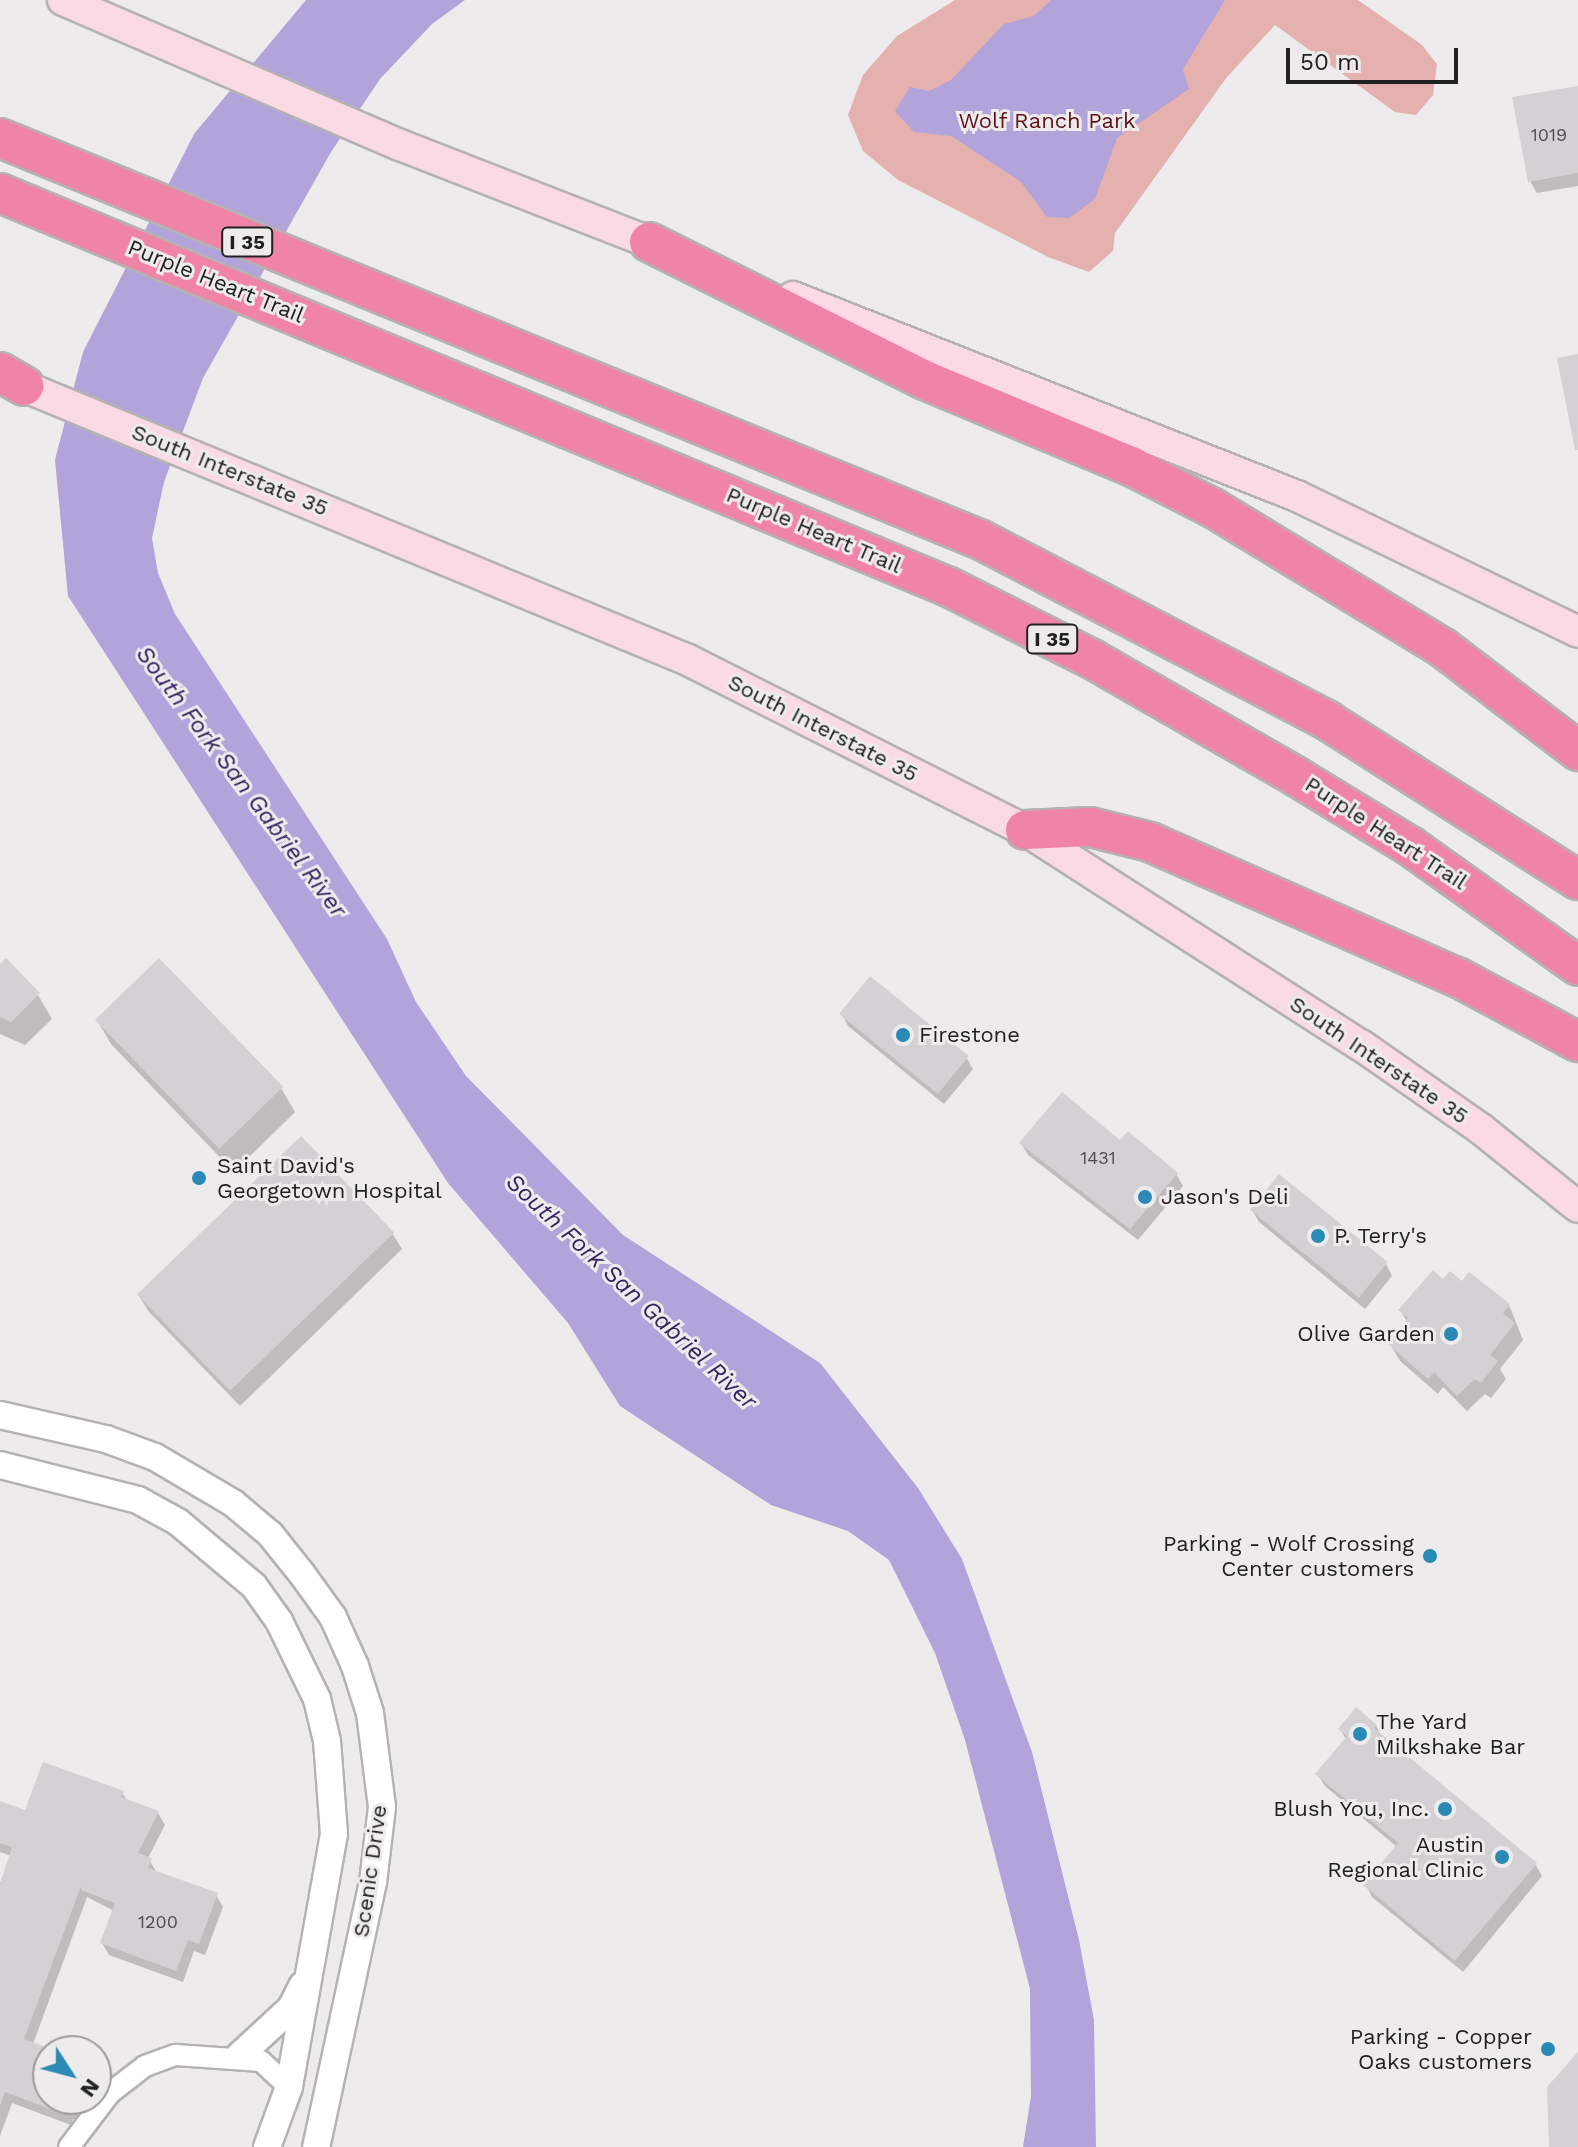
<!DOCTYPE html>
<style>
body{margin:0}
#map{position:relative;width:1578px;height:2147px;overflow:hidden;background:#eeebec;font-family:"Work Sans",sans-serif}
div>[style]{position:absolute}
.green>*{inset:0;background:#e4b1ae}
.water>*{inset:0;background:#b2a3da}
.shadow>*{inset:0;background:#0003}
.building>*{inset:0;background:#d3d1d4;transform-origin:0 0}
.roads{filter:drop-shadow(2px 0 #b5b2b4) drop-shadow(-2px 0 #b5b2b4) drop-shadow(0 2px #b5b2b4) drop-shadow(0 -2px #b5b2b4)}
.minor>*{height:20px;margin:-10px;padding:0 10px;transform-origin:10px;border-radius:10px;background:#fff}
.tertiary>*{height:26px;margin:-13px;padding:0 13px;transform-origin:13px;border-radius:13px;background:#fff}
.secondary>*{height:30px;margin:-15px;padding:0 15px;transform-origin:15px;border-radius:15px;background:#fadae5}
.motorway>*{height:38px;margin:-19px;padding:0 19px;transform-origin:19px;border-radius:19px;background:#ef84a7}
.dots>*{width:22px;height:22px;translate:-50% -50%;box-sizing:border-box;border:4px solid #eeebec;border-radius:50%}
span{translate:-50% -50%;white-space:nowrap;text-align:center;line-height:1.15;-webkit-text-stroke:6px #eeebec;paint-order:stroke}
.number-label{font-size:18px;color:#4e4c4e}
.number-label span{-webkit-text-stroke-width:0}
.shield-label span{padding:2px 6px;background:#eeebec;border:2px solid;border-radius:6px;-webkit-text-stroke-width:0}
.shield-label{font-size:20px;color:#212021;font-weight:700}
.park-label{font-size:22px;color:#5f1118}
.street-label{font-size:22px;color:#212021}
.poi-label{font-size:22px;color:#212021}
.left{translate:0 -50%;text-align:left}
.right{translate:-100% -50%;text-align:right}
.water-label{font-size:24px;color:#392162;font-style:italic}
.north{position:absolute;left:32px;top:2035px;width:80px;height:80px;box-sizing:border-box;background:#eeebec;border:2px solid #9c9a9b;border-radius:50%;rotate:126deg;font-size:22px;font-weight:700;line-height:32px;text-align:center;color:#212021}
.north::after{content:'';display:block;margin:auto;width:28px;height:36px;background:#2b89b5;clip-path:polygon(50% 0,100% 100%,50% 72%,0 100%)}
.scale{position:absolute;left:1286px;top:48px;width:172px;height:36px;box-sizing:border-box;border:4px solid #212021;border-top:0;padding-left:10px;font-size:24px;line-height:28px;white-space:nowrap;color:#212021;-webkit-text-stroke:6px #eeebec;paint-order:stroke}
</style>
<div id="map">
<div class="green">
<i style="clip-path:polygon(955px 0,1358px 0,1422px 45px,1437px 64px,1433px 95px,1416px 115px,1395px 112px,1275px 25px,1227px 77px,1115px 233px,1113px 251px,1089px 272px,1048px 257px,898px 180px,863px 151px,848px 115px,863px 75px,897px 36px)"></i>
</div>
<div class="water">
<i style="clip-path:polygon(306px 0,465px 0,432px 24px,380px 79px,331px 152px,203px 378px,164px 482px,152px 538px,158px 573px,175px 614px,387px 939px,416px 1002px,466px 1076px,623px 1235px,820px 1363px,918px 1488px,962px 1559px,1032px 1752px,1079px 1940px,1094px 2020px,1096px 2147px,1023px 2147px,1031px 2096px,1030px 1989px,965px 1740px,935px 1653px,889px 1560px,848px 1531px,771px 1505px,620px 1406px,568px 1323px,448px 1183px,68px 596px,55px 460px,83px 352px,194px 134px)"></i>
<i style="clip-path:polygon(1051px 0,1225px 0,1183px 69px,1189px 89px,1117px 138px,1095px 199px,1069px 218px,1047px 217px,1021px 182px,951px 136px,914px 132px,895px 111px,910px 87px,929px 91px,951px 80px,1004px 24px,1034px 16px)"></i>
</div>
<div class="shadow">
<i style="clip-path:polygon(1578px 88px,1578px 186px,1537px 193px,1530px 181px)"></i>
<i style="clip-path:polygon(0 967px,38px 995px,52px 1019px,25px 1045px,0 1034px)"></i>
<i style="clip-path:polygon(842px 1014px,966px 1057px,973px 1069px,944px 1104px,848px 1026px)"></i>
<i style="clip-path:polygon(97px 1020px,281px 1088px,295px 1112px,234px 1172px,111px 1044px)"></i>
<i style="clip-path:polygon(1021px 1143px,1120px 1143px,1176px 1174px,1183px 1186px,1138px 1240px,1028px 1155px)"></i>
<i style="clip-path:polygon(1252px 1210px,1386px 1264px,1392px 1276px,1365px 1309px,1259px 1222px)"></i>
<i style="clip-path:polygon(392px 1233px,402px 1249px,240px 1406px,149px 1312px,139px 1296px)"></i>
<i style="clip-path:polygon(1444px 1281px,1463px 1284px,1509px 1305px,1523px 1340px,1500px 1369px,1506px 1379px,1491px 1398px,1485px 1394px,1467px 1411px,1443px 1387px,1438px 1394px,1400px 1361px,1390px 1344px,1407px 1322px,1401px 1311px)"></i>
<i style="clip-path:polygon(1376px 1726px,1383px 1738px,1535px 1864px,1542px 1876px,1463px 1972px,1372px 1897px,1366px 1885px,1397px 1847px,1325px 1786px,1318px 1775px,1346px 1739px,1340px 1729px)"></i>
<i style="clip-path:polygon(122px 1793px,128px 1802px,158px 1813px,165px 1825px,148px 1858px,157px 1873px,216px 1895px,223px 1907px,205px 1955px,194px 1951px,183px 1982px,109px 1955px,102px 1943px,114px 1911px,87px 1897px,33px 2044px,52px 2051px,48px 2051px,48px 2099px,78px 2099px,90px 2116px,84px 2123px,73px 2119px,71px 2125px,12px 2103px,0 2136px,0 1883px,11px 1856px,0 1852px,0 1808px,27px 1813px)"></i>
</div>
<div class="building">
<i style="clip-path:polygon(1578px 86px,1578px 173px,1528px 182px,1512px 97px)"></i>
<i style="clip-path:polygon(1578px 354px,1578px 450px,1575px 450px,1557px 358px)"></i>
<i style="clip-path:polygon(6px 958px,40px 993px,11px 1022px,0 1017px,0 964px)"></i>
<i style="left:159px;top:958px;width:179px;height:89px;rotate:46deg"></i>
<i style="left:870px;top:976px;width:127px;height:49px;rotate:39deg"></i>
<i style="clip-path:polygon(1062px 1092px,1120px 1140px,1128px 1131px,1178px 1173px,1130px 1229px,1019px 1143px)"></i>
<i style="left:301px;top:1136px;width:134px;height:228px;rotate:46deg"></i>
<i style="left:1279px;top:1174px;width:140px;height:46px;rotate:39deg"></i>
<i style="clip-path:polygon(1433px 1270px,1443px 1279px,1450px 1271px,1462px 1281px,1469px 1272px,1510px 1304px,1503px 1313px,1515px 1323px,1490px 1355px,1498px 1361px,1481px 1383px,1475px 1379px,1457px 1396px,1434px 1372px,1428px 1379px,1388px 1344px,1408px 1318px,1398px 1310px)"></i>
<i style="clip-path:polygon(1356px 1707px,1377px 1725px,1374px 1728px,1537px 1863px,1455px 1961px,1363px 1885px,1398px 1843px,1315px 1774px,1347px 1736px,1338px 1729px)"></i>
<i style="clip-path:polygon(43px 1762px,124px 1791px,121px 1797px,159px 1811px,138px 1853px,152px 1858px,148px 1868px,218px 1893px,199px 1944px,188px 1940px,176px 1971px,100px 1943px,115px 1903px,81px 1890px,81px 1886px,24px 2039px,57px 2051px,48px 2051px,48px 2099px,84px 2103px,77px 2112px,67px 2108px,64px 2114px,5px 2092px,0 2106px,0 1884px,12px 1847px,0 1843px,0 1801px,25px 1810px)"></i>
<i style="clip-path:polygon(1578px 2052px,1578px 2147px,1549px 2147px,1547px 2087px)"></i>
</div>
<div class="roads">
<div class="minor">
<i style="left:69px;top:2147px;width:68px;rotate:-52.8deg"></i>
<i style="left:110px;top:2093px;width:44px;rotate:-37.6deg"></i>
<i style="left:145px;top:2066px;width:33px;rotate:-20deg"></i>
<i style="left:176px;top:2055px;width:85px;rotate:4deg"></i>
<i style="left:261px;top:2061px;width:38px;rotate:43deg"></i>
</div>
<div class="tertiary">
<i style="left:0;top:1415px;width:109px;rotate:12.8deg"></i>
<i style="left:106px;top:1439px;width:52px;rotate:20.2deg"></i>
<i style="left:155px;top:1457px;width:91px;rotate:30.5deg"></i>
<i style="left:233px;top:1503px;width:48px;rotate:40deg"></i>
<i style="left:270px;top:1534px;width:51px;rotate:51.3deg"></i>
<i style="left:302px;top:1574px;width:53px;rotate:54.2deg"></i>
<i style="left:333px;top:1617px;width:54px;rotate:65.8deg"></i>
<i style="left:355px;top:1666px;width:49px;rotate:72.3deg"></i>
<i style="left:370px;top:1713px;width:95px;rotate:82.7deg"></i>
<i style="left:382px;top:1807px;width:76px;rotate:96.8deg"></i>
<i style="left:373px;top:1882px;width:271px;rotate:102.1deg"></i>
<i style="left:0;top:1465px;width:142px;rotate:14.2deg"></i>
<i style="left:138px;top:1500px;width:46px;rotate:28.8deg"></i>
<i style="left:178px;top:1522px;width:99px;rotate:40.1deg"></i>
<i style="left:254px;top:1586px;width:43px;rotate:54.5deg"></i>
<i style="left:279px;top:1621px;width:87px;rotate:64deg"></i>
<i style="left:317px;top:1699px;width:43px;rotate:76.6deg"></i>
<i style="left:327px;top:1741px;width:93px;rotate:85.7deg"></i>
<i style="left:334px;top:1834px;width:257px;rotate:100.1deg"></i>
<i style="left:289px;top:2087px;width:64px;rotate:110.1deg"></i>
<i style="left:239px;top:2056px;width:71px;rotate:-42.7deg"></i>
<i style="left:291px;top:2008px;width:25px;rotate:-63deg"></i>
</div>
<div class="secondary">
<i style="left:63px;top:0;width:367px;rotate:23.3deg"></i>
<i style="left:400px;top:145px;width:290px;rotate:21.3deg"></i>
<i style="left:793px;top:297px;width:542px;rotate:21.55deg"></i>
<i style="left:1297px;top:496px;width:312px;rotate:25.8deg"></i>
<i style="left:6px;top:379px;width:738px;rotate:22.39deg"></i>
<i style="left:688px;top:660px;width:377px;rotate:26.8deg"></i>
<i style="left:1025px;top:830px;width:400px;rotate:32.7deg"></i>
<i style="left:1362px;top:1046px;width:145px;rotate:34.9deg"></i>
<i style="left:1481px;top:1129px;width:124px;rotate:38.8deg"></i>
</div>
<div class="motorway">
<i style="left:0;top:138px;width:1060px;rotate:22.28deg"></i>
<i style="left:981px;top:540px;width:391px;rotate:27.5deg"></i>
<i style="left:1328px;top:721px;width:296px;rotate:32.5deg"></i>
<i style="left:0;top:193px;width:1028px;rotate:22.55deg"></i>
<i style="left:949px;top:587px;width:160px;rotate:26.7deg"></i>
<i style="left:1092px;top:659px;width:237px;rotate:29.9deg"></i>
<i style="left:1297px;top:777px;width:132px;rotate:31.4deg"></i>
<i style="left:1410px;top:846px;width:206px;rotate:35.5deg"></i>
<i style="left:649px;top:242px;width:309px;rotate:26.6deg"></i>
<i style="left:925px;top:380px;width:223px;rotate:22.7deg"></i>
<i style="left:1131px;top:466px;width:92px;rotate:27.1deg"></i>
<i style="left:1213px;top:508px;width:269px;rotate:31.3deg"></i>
<i style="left:1443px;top:648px;width:170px;rotate:37.3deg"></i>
<i style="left:0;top:372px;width:28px;rotate:30deg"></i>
<i style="left:1025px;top:830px;width:65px;rotate:-2.6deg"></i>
<i style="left:1090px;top:827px;width:62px;rotate:14deg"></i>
<i style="left:1150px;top:842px;width:338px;rotate:23.8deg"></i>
<i style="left:1459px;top:978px;width:135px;rotate:28.3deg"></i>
</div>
</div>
<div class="dots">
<i style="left:903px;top:1035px;background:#2b89b5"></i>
<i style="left:199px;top:1178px;background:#2b89b5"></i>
<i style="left:1145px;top:1197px;background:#2b89b5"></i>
<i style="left:1318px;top:1236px;background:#2b89b5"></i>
<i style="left:1451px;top:1334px;background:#2b89b5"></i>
<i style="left:1430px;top:1556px;background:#2b89b5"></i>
<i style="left:1360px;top:1734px;background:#2b89b5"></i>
<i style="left:1445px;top:1809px;background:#2b89b5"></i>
<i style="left:1502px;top:1857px;background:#2b89b5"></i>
<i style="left:1548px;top:2049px;background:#2b89b5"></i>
</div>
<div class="number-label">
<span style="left:1549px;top:135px">1019</span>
<span style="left:1098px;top:1158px">1431</span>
<span style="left:158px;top:1922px">1200</span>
</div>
<div class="shield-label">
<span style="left:247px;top:242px">I 35</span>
<span style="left:1052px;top:639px">I 35</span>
</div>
<div class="park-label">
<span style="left:1047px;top:121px">Wolf Ranch Park</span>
</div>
<div class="street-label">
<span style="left:216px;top:281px;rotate:22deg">Purple Heart Trail</span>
<span style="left:230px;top:470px;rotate:22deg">South Interstate 35</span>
<span style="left:814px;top:530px;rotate:23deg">Purple Heart Trail</span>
<span style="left:823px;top:728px;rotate:27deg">South Interstate 35</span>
<span style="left:1386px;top:833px;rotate:33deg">Purple Heart Trail</span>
<span style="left:1379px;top:1060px;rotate:34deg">South Interstate 35</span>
<span style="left:370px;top:1871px;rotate:-82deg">Scenic Drive</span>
</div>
<div class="poi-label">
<span class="left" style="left:919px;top:1035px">Firestone</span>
<span class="left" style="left:217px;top:1178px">Saint David's<br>Georgetown Hospital</span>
<span class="left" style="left:1161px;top:1197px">Jason's Deli</span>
<span class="left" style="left:1334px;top:1236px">P. Terry's</span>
<span class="right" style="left:1435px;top:1334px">Olive Garden</span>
<span class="right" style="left:1414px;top:1556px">Parking - Wolf Crossing<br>Center customers</span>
<span class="left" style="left:1376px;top:1734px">The Yard<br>Milkshake Bar</span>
<span class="right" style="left:1429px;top:1809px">Blush You, Inc.</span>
<span class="right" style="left:1484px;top:1857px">Austin<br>Regional Clinic</span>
<span class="right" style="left:1532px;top:2049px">Parking - Copper<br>Oaks customers</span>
</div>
<div class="water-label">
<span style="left:241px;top:782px;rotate:53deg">South Fork San Gabriel River</span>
<span style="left:631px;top:1292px;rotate:43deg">South Fork San Gabriel River</span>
</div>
<div class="north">N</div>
<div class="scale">50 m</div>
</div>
